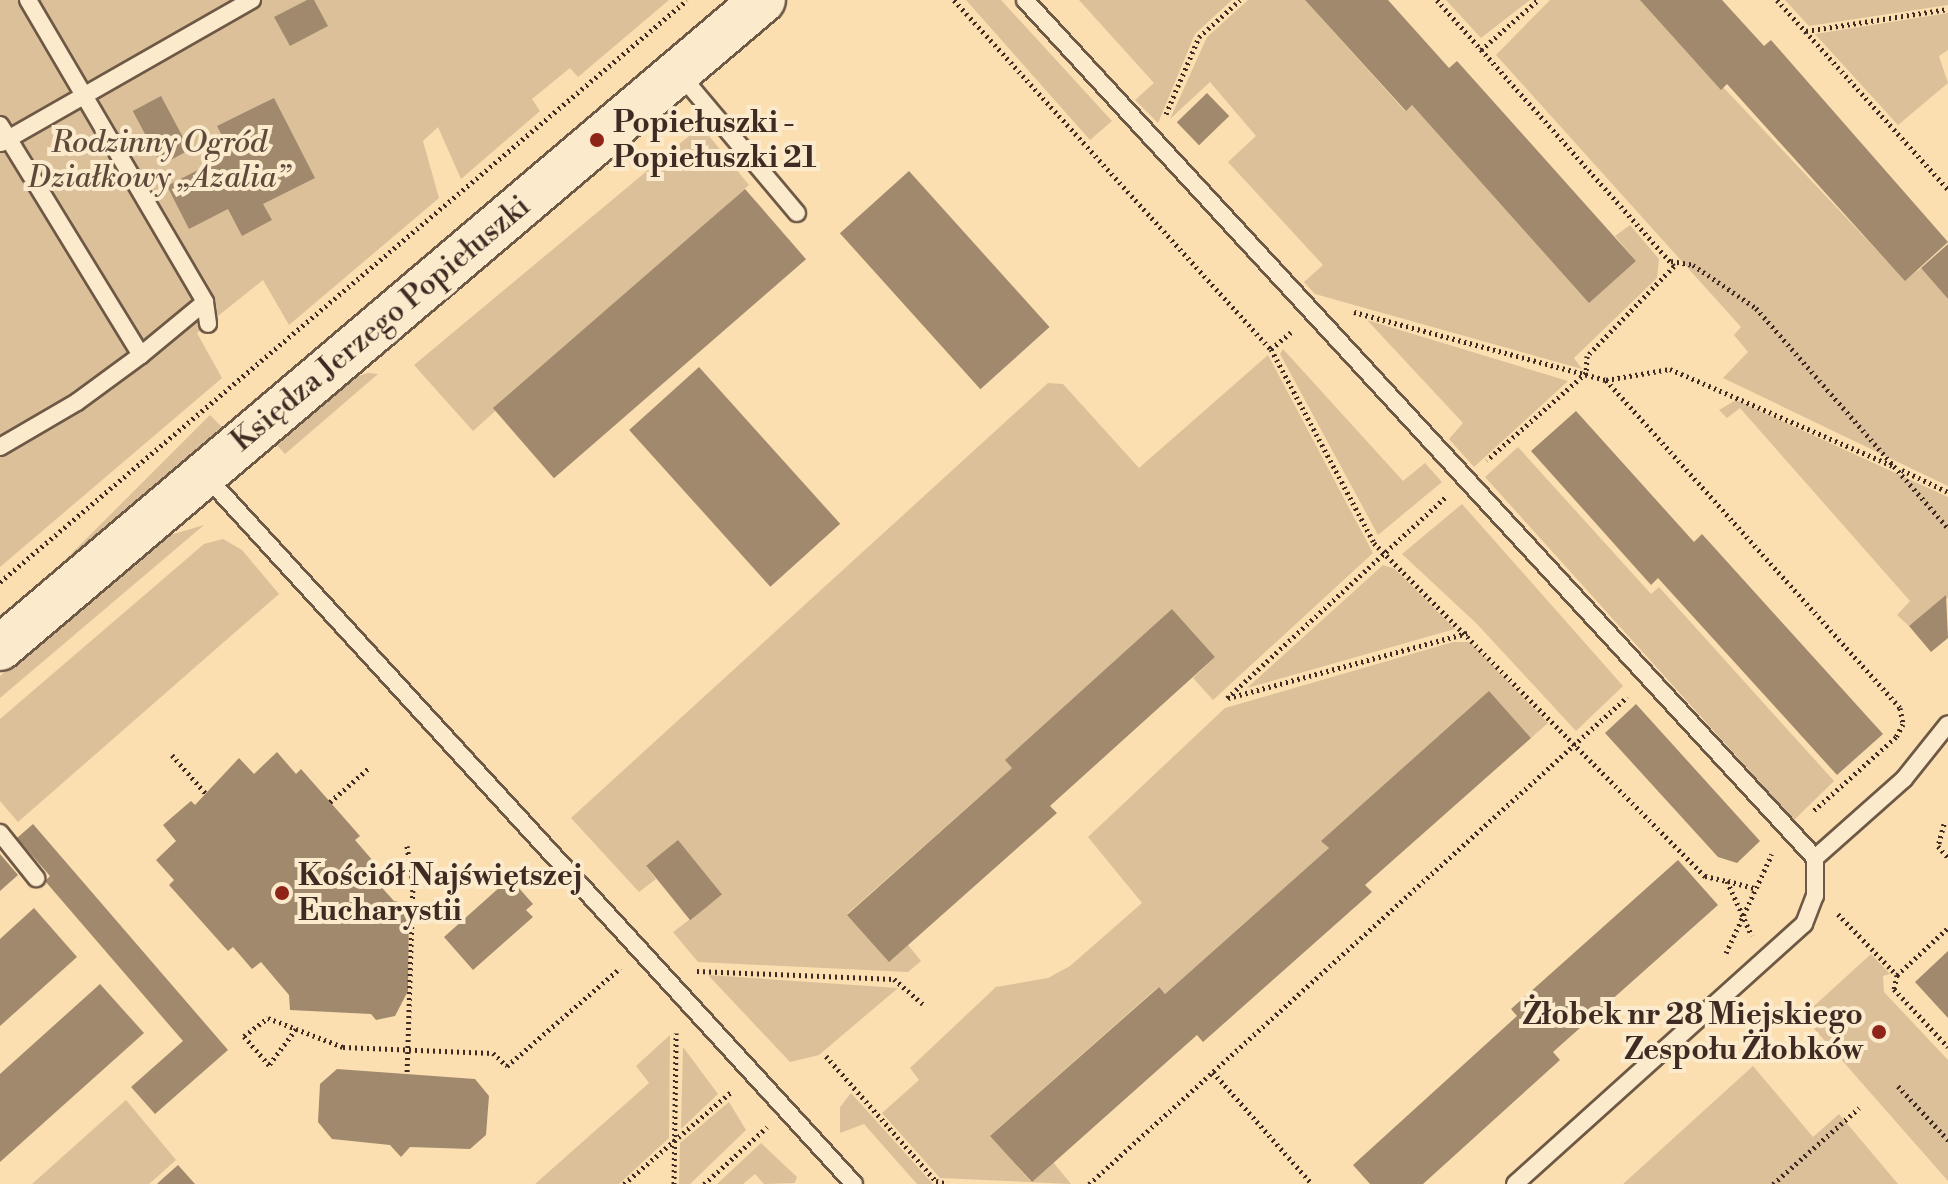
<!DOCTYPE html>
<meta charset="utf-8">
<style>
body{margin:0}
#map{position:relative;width:1948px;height:1184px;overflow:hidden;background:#fbdfb1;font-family:"Libre Bodoni",serif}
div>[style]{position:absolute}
.green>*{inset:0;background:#dbc099;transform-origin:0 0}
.building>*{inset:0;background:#a1896d;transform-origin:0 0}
.path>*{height:5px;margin-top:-2.5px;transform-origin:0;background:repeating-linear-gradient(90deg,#3f2b23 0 2px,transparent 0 6px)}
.roads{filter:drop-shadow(2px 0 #6e5846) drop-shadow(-2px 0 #6e5846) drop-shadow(0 2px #6e5846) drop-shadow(0 -2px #6e5846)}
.lane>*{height:16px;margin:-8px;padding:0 8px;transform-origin:8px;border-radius:8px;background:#fceacc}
.secondary>*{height:44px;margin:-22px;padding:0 22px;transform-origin:22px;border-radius:22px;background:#fceacc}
.dots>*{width:22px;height:22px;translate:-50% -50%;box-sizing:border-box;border:4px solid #fceacc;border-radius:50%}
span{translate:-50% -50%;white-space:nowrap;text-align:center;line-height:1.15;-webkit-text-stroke:8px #fceacc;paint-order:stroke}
.poi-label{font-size:30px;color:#3f2b23;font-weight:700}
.left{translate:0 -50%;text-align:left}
.right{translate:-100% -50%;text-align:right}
.park-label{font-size:30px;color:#5e493b;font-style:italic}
.street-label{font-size:30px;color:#3f2b23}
</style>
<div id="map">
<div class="green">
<i style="clip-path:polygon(0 0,669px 0,578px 77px,570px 68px,532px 99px,540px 111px,461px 179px,438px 127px,423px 141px,439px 198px,289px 325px,263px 280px,208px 324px,197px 333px,222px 378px,0 567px)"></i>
<i style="clip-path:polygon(966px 0,1001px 0,1112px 121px,1090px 140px)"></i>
<i style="clip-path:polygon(1079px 0,1232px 0,1195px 34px,1158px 123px,1135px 100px,1154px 83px)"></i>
<i style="clip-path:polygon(1248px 0,1305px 0,1405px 111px,1412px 105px,1589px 302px,1636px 261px,1615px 236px,1630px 225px,1659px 259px,1657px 278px,1574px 358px,1582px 369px,1315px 294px,1304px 282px,1323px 265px,1228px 162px,1256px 136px,1210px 82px,1170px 119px,1207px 37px)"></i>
<i style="clip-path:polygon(1446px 0,1530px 0,1481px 38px)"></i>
<i style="clip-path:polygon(1550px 0,1641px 0,1905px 280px,1921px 268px,1948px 299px,1948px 486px,1723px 378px,1748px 352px,1734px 335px,1741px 327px,1496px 55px)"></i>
<i style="clip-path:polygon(1785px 0,1948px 0,1948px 5px,1809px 26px)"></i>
<i style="clip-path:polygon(1948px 13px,1948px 50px,1939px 56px,1948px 83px,1898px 125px,1815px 34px)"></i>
<i style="clip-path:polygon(701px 126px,749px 185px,473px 431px,414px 365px)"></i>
<i style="clip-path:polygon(1367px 320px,1568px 381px,1474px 467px,1449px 439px,1463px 423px)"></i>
<i style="clip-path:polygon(1283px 349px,1403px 481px,1425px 463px,1442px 482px,1378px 535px,1280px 354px)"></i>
<i style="clip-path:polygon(1268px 355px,1373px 553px,1213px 700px,1193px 678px,1215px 657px,1172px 609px,1012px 768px,847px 914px,908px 945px,921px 961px,908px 972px,698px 962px,673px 932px,722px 895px,678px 841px,646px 866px,656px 879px,639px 892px,571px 818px,1048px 383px,1063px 384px,1139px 468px)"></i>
<i style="clip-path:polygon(368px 373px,378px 374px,285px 454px,274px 442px,352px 378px)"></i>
<i style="clip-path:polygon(1736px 400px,1948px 497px,1948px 598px,1909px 626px,1897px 615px,1910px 601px,1740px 408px,1727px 418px,1719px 410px)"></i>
<i style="left:210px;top:415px;width:20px;height:275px;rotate:45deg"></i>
<i style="clip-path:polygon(1518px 447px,1651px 594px,1659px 587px,1834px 781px,1794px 820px,1485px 477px)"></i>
<i style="clip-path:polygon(1462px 504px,1623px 686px,1576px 731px,1477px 624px,1402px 554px)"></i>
<i style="clip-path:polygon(204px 525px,0 698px,0 676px,167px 536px)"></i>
<i style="clip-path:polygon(223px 539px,242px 550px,279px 594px,18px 822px,0 801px,0 719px,204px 544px)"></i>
<i style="clip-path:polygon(1383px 565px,1395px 569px,1455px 629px,1247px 688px)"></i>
<i style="clip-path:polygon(1453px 642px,1470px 642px,1548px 723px,1531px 738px,1489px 692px,1322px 841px,1329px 848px,1165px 994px,1158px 987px,991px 1135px,1031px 1182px,1053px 1162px,1071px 1184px,940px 1178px,882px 1113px,919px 1080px,910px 1068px,996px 987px,1048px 978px,1070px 966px,1142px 903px,1088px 837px,1225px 708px)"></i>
<i style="clip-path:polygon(1871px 954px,1890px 974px,1883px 976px,1884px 992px,1948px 1060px,1948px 1181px,1803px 1016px)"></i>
<i style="clip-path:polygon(708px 975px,898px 988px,819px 1055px,790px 1062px)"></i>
<i style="clip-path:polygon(670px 1035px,669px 1138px,619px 1184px,535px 1184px,649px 1083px,636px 1066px)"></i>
<i style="clip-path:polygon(683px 1047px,718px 1094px,681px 1129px)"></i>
<i style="clip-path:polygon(1753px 1066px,1813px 1137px,1839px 1114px,1898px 1184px,1623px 1184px)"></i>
<i style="clip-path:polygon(851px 1093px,933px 1184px,917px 1184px,864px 1124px,840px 1133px,840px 1107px)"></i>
<i style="clip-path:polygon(126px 1100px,176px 1160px,149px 1184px,32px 1184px)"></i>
<i style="clip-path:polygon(729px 1102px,746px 1130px,690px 1184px,679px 1184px,680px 1143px)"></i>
<i style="clip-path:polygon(761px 1143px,797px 1177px,795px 1183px,764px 1184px,755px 1174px,743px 1184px,717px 1184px)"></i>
</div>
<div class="building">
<i style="clip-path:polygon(307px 0,314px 0,328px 26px,290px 46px,274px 17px)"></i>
<i style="clip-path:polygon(1305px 0,1388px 0,1449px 68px,1457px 61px,1636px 261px,1589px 303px,1412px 105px,1406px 111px)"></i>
<i style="clip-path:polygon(1640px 0,1722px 0,1764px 46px,1771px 40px,1948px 242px,1905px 281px,1727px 84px,1721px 90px)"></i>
<i style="left:1207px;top:93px;width:32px;height:42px;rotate:46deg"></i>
<i style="left:161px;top:96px;width:61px;height:32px;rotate:62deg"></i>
<i style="clip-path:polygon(274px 98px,315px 178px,263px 204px,272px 220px,242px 236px,228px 209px,189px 229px,167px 186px,231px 153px,217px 126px)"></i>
<i style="left:909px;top:171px;width:210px;height:93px;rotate:48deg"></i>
<i style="left:745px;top:189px;width:93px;height:334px;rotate:49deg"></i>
<i style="clip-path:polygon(1948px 244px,1948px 299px,1921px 268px)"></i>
<i style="left:699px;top:367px;width:211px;height:94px;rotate:48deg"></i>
<i style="clip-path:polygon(1576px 411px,1694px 542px,1702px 534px,1883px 734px,1837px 775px,1658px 578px,1651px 585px,1531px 451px)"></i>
<i style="clip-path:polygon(1946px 595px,1948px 638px,1931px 652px,1909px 626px)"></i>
<i style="clip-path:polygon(1172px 609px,1215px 657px,1050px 806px,1057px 813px,889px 962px,847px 915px,1012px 768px,1005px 760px)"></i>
<i style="clip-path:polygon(1489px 691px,1531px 738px,1365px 885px,1372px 892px,1203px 1042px,1197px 1035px,1032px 1182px,990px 1136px,1159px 987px,1165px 994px,1329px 848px,1321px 841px)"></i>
<i style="clip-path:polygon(1636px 704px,1760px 841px,1737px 863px,1718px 857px,1605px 733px)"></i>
<i style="clip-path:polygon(277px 752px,296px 774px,301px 769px,360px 836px,355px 840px,374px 862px,365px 869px,394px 901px,409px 904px,408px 991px,395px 1016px,376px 1020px,371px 1014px,290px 1010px,289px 995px,261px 962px,252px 969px,233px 947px,228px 951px,169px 885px,174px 880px,156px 860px,176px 841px,163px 825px,191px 801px,195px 805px,239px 758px,254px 774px)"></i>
<i style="clip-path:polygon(33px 824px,228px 1050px,155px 1114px,131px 1087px,183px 1041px,45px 881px,50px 876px,17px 838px)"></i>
<i style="left:678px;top:840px;width:70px;height:41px;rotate:51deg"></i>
<i style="clip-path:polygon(0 854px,18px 875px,0 891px)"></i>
<i style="clip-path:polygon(1678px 860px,1718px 905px,1553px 1052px,1560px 1060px,1423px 1184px,1370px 1184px,1353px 1165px,1517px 1016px,1511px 1009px)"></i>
<i style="clip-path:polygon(510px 878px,533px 904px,526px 910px,533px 917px,473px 970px,444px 937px)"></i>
<i style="clip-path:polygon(34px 908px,77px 957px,0 1026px,0 939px)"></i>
<i style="clip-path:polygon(1948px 951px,1948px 1018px,1915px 982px)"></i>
<i style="clip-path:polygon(100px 984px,144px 1033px,0 1162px,0 1074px)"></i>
<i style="clip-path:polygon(337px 1069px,475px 1079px,489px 1096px,486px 1135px,470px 1149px,410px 1147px,401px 1157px,390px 1145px,332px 1139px,318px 1122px,320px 1084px)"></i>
<i style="clip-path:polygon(178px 1165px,195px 1184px,157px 1184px,160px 1181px)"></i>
</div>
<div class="path">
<i style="left:954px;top:0;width:471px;rotate:47.8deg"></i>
<i style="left:1271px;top:349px;width:220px;rotate:62deg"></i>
<i style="left:1374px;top:543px;width:470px;rotate:45.2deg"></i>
<i style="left:1705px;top:876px;width:23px;rotate:13deg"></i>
<i style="left:1727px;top:881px;width:60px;rotate:65.6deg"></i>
<i style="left:1437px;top:0;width:356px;rotate:48.3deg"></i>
<i style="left:1674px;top:266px;width:125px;rotate:134deg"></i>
<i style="left:1587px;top:356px;width:17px;rotate:93deg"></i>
<i style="left:1586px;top:373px;width:132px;rotate:138.7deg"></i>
<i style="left:1777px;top:0;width:255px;rotate:47.9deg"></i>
<i style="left:1806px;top:31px;width:144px;rotate:-8.8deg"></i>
<i style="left:1481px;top:50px;width:76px;rotate:-41.3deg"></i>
<i style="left:1166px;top:114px;width:84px;rotate:-66.8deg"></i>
<i style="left:1199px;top:37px;width:55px;rotate:-42.1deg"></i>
<i style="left:1671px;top:261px;width:22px;rotate:10deg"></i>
<i style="left:1693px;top:265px;width:76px;rotate:34.3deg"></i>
<i style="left:1756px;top:308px;width:292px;rotate:48.9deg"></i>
<i style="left:1354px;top:312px;width:261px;rotate:15.1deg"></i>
<i style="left:1606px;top:380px;width:440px;rotate:48.1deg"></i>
<i style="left:1900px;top:708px;width:16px;rotate:79deg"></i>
<i style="left:1903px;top:724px;width:15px;rotate:118deg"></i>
<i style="left:1896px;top:737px;width:113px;rotate:138.2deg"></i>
<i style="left:1271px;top:349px;width:26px;rotate:-40deg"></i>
<i style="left:1606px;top:380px;width:65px;rotate:-9.8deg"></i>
<i style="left:1670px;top:369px;width:243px;rotate:23.5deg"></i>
<i style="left:1902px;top:470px;width:51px;rotate:25.6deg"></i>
<i style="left:0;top:582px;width:900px;rotate:-40.27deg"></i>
<i style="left:1227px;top:698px;width:299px;rotate:-42.6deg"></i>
<i style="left:1228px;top:698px;width:248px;rotate:-15.2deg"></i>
<i style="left:172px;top:755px;width:53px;rotate:48.8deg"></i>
<i style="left:330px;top:802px;width:53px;rotate:-41.2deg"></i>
<i style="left:1944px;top:824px;width:23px;rotate:105deg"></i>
<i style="left:1938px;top:846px;width:16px;rotate:50deg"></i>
<i style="left:407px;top:846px;width:38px;rotate:81deg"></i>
<i style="left:413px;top:884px;width:189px;rotate:91.8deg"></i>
<i style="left:1728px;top:881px;width:27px;rotate:15deg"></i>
<i style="left:1838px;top:914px;width:85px;rotate:46deg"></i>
<i style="left:1897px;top:975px;width:14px;rotate:102deg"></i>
<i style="left:1894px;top:989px;width:79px;rotate:47deg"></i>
<i style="left:1726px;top:953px;width:109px;rotate:-65.1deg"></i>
<i style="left:697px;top:971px;width:197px;rotate:2.3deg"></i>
<i style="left:894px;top:979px;width:38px;rotate:41deg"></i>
<i style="left:1897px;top:975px;width:69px;rotate:-42.7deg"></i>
<i style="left:296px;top:1029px;width:45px;rotate:126.9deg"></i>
<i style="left:269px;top:1065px;width:38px;rotate:-131deg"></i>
<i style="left:244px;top:1036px;width:30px;rotate:-37deg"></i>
<i style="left:268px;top:1018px;width:80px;rotate:21.1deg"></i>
<i style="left:343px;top:1047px;width:150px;rotate:2.3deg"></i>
<i style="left:493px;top:1053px;width:19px;rotate:43deg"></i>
<i style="left:507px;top:1066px;width:150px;rotate:-40.9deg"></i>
<i style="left:826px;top:1056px;width:167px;rotate:48.7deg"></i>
<i style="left:936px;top:1181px;width:12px;rotate:14deg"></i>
<i style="left:1213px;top:1072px;width:149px;rotate:48.5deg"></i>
<i style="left:1898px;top:1086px;width:74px;rotate:47.2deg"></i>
<i style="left:624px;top:1184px;width:141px;rotate:-40.7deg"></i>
<i style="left:674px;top:1184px;width:151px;rotate:-89.2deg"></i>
<i style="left:704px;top:1184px;width:85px;rotate:-42.1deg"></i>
<i style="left:1089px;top:1184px;width:726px;rotate:-42.15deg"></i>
<i style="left:1773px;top:1184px;width:115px;rotate:-41.5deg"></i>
</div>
<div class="roads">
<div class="lane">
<i style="left:28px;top:0;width:350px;rotate:59.6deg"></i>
<i style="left:205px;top:302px;width:22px;rotate:82deg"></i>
<i style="left:1025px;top:0;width:1166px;rotate:47.36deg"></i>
<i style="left:679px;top:73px;width:183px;rotate:49.9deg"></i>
<i style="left:0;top:125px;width:270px;rotate:58.5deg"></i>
<i style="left:141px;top:355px;width:83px;rotate:-39.6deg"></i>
<i style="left:1px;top:143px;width:289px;rotate:-29.7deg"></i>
<i style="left:0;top:447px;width:89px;rotate:-30.3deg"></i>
<i style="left:77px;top:402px;width:79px;rotate:-36.3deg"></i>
<i style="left:205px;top:475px;width:961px;rotate:47.53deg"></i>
<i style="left:0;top:833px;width:58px;rotate:51.3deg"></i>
<i style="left:1515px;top:1184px;width:389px;rotate:-42deg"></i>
<i style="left:1804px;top:924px;width:30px;rotate:-69deg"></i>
<i style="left:1815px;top:896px;width:38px;rotate:-90deg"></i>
<i style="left:1815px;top:858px;width:119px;rotate:-41.6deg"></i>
<i style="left:1904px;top:779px;width:70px;rotate:-51.3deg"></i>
</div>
<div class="secondary">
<i style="left:0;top:648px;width:1001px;rotate:-40.34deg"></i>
</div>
</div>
<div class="dots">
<i style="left:597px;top:140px;background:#8f2418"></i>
<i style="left:282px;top:893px;background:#8f2418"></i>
<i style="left:1879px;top:1032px;background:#8f2418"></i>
</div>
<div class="poi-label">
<span class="left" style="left:613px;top:140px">Popiełuszki -<br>Popiełuszki 21</span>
<span class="left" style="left:298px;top:893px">Kościół Najświętszej<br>Eucharystii</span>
<span class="right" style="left:1863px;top:1032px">Żłobek nr 28 Miejskiego<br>Zespołu Żłobków</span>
</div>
<div class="park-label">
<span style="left:159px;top:160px">Rodzinny Ogród<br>Działkowy „Azalia”</span>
</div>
<div class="street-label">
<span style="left:381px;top:324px;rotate:-40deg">Księdza Jerzego Popiełuszki</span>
</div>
</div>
